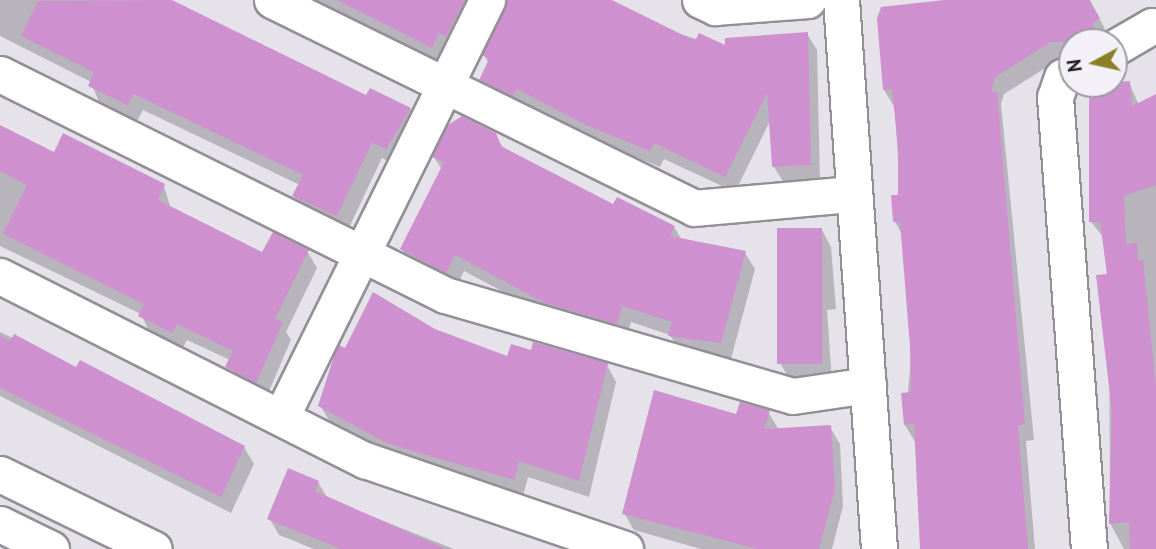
<!DOCTYPE html>
<style>
body{margin:0}
#map{position:relative;width:1156px;height:549px;overflow:hidden;background:#e6e2ea;font-family:"PT Sans",sans-serif}
div>[style]{position:absolute}
.shadow>*{inset:0;background:#0003}
.building>*{inset:0;background:#ce90cf;transform-origin:0 0}
.roads{filter:drop-shadow(2px 0 #938f96) drop-shadow(-2px 0 #938f96) drop-shadow(0 2px #938f96) drop-shadow(0 -2px #938f96)}
.minor>*{height:35px;margin:-17.5px;padding:0 17.5px;transform-origin:17.5px;border-radius:17.5px;background:#fff}
span{translate:-50% -50%;white-space:nowrap;text-align:center;line-height:1.15;-webkit-text-stroke:5px #f3f0f8;paint-order:stroke}
.north{position:absolute;left:1058px;top:28px;width:70px;height:70px;box-sizing:border-box;background:#f3f0f8;border:2px solid #9e9ca2;border-radius:50%;rotate:262deg;font-size:19px;font-weight:700;line-height:28px;text-align:center;color:#1e1d20}
.north::after{content:'';display:block;margin:auto;width:24px;height:32px;background:#8b8026;clip-path:polygon(50% 0,100% 100%,50% 72%,0 100%)}
</style>
<div id="map">
<div class="shadow">
<i style="clip-path:polygon(0 0,168px 0,366px 97px,410px 109px,420px 126px,395px 165px,382px 158px,347px 232px,303px 213px,294px 196px,300px 185px,143px 110px,137px 121px,99px 102px,91px 82px,0 36px)"></i>
<i style="clip-path:polygon(314px 0,487px 0,442px 64px)"></i>
<i style="clip-path:polygon(509px 0,604px 0,670px 31px,727px 48px,807px 34px,817px 50px,820px 182px,784px 183px,774px 167px,770px 121px,735px 192px,664px 159px,660px 167px,597px 142px,526px 105px,523px 112px,491px 96px,481px 80px,489px 64px,484px 55px)"></i>
<i style="clip-path:polygon(945px 0,1090px 0,1108px 35px,1101px 42px,1072px 42px,1072px 51px,1004px 94px,1001px 104px,1034px 440px,1026px 441px,1035px 549px,922px 549px,915px 442px,905px 425px,912px 347px,903px 236px,895px 222px,900px 196px,895px 108px,884px 90px)"></i>
<i style="clip-path:polygon(1129px 83px,1139px 105px,1156px 96px,1156px 549px,1124px 549px,1110px 523px,1109px 275px,1104px 238px,1091px 222px)"></i>
<i style="clip-path:polygon(0 128px,55px 154px,164px 186px,171px 209px,263px 255px,307px 251px,317px 268px,286px 332px,291px 340px,266px 398px,237px 384px,230px 360px,187px 340px,182px 349px,150px 333px,141px 314px,0 246px)"></i>
<i style="clip-path:polygon(495px 134px,503px 148px,614px 206px,674px 227px,682px 240px,745px 253px,755px 269px,731px 359px,680px 352px,670px 335px,631px 322px,626px 340px,556px 320px,464px 271px,456px 289px,412px 266px,402px 249px,442px 170px,434px 157px)"></i>
<i style="clip-path:polygon(822px 230px,831px 247px,836px 309px,827px 310px,832px 380px,791px 381px,781px 365px)"></i>
<i style="clip-path:polygon(434px 330px,509px 358px,532px 353px,607px 365px,616px 382px,589px 497px,528px 477px,523px 496px,399px 459px,330px 422px,320px 405px,346px 350px)"></i>
<i style="clip-path:polygon(0 332px,244px 447px,254px 464px,231px 513px,0 396px)"></i>
<i style="clip-path:polygon(768px 412px,779px 430px,830px 427px,840px 444px,843px 506px,832px 549px,701px 549px,634px 530px,624px 513px,737px 417px)"></i>
<i style="clip-path:polygon(318px 482px,328px 499px,454px 549px,314px 549px,279px 535px,269px 518px)"></i>
</div>
<div class="building">
<i style="clip-path:polygon(172px 0,366px 95px,370px 88px,411px 108px,386px 149px,372px 143px,337px 216px,292px 196px,303px 175px,134px 94px,127px 105px,88px 86px,94px 72px,21px 36px,38px 1px)"></i>
<i style="clip-path:polygon(337px 0,465px 0,446px 37px,439px 33px,432px 48px)"></i>
<i style="clip-path:polygon(507px 0,612px 0,695px 41px,699px 33px,725px 45px,725px 38px,808px 32px,811px 165px,772px 167px,767px 93px,725px 177px,654px 143px,650px 151px,586px 125px,517px 89px,513px 96px,479px 80px,489px 59px,482px 55px)"></i>
<i style="clip-path:polygon(944px 0,1089px 0,1100px 18px,1092px 23px,1095px 29px,1074px 42px,1051px 42px,995px 77px,991px 92px,997px 92px,1025px 424px,1018px 425px,1028px 549px,920px 549px,914px 424px,904px 425px,901px 393px,911px 392px,910px 347px,900px 222px,893px 222px,891px 195px,898px 195px,898px 147px,892px 89px,883px 90px,877px 19px,881px 7px)"></i>
<i style="clip-path:polygon(1130px 81px,1132px 106px,1156px 94px,1156px 185px,1124px 196px,1126px 244px,1137px 243px,1138px 261px,1143px 260px,1156px 388px,1156px 549px,1130px 549px,1129px 522px,1109px 524px,1112px 412px,1096px 275px,1107px 274px,1100px 222px,1089px 222px,1089px 85px)"></i>
<i style="clip-path:polygon(462px 116px,496px 133px,501px 146px,613px 204px,617px 197px,675px 226px,670px 236px,746px 251px,721px 343px,668px 336px,672px 322px,622px 306px,617px 324px,545px 303px,455px 255px,446px 273px,400px 249px,444px 162px,432px 157px,448px 125px)"></i>
<i style="clip-path:polygon(0 125px,54px 152px,63px 133px,165px 184px,158px 200px,262px 252px,273px 232px,309px 250px,275px 319px,283px 322px,256px 383px,225px 367px,233px 351px,177px 324px,172px 333px,138px 316px,144px 304px,3px 234px,27px 185px,0 171px)"></i>
<i style="left:822px;top:228px;width:136px;height:45px;rotate:90deg"></i>
<i style="clip-path:polygon(373px 292px,435px 329px,507px 356px,511px 344px,531px 350px,533px 342px,608px 363px,579px 481px,519px 461px,514px 480px,429px 456px,387px 443px,318px 406px,335px 353px,339px 345px,345px 348px)"></i>
<i style="clip-path:polygon(14px 334px,76px 367px,80px 360px,245px 446px,221px 497px,0 388px,0 336px,10px 341px)"></i>
<i style="clip-path:polygon(654px 390px,736px 414px,740px 402px,770px 410px,764px 429px,831px 425px,835px 488px,819px 549px,758px 549px,622px 514px)"></i>
<i style="clip-path:polygon(288px 468px,319px 481px,315px 491px,446px 549px,341px 549px,267px 519px)"></i>
</div>
<div class="roads">
<div class="minor">
<i style="left:272px;top:0;width:470px;rotate:26.2deg"></i>
<i style="left:694px;top:208px;width:159px;rotate:-5.1deg"></i>
<i style="left:700px;top:0;width:17px;rotate:25deg"></i>
<i style="left:715px;top:7px;width:93px;rotate:-4.3deg"></i>
<i style="left:841px;top:0;width:550px;rotate:86.04deg"></i>
<i style="left:1114px;top:48px;width:44px;rotate:-30.1deg"></i>
<i style="left:1072px;top:72px;width:11px;rotate:153deg"></i>
<i style="left:1062px;top:77px;width:21px;rotate:109deg"></i>
<i style="left:1055px;top:97px;width:453px;rotate:85.7deg"></i>
<i style="left:0;top:74px;width:497px;rotate:26.4deg"></i>
<i style="left:445px;top:295px;width:362px;rotate:16.2deg"></i>
<i style="left:793px;top:396px;width:76px;rotate:-8.3deg"></i>
<i style="left:0;top:276px;width:409px;rotate:26.8deg"></i>
<i style="left:365px;top:460px;width:275px;rotate:18.9deg"></i>
<i style="left:281px;top:417px;width:465px;rotate:-63.7deg"></i>
<i style="left:0;top:474px;width:171px;rotate:26deg"></i>
<i style="left:0;top:524px;width:57px;rotate:26.1deg"></i>
</div>
</div>
<div class="north">N</div>
</div>
